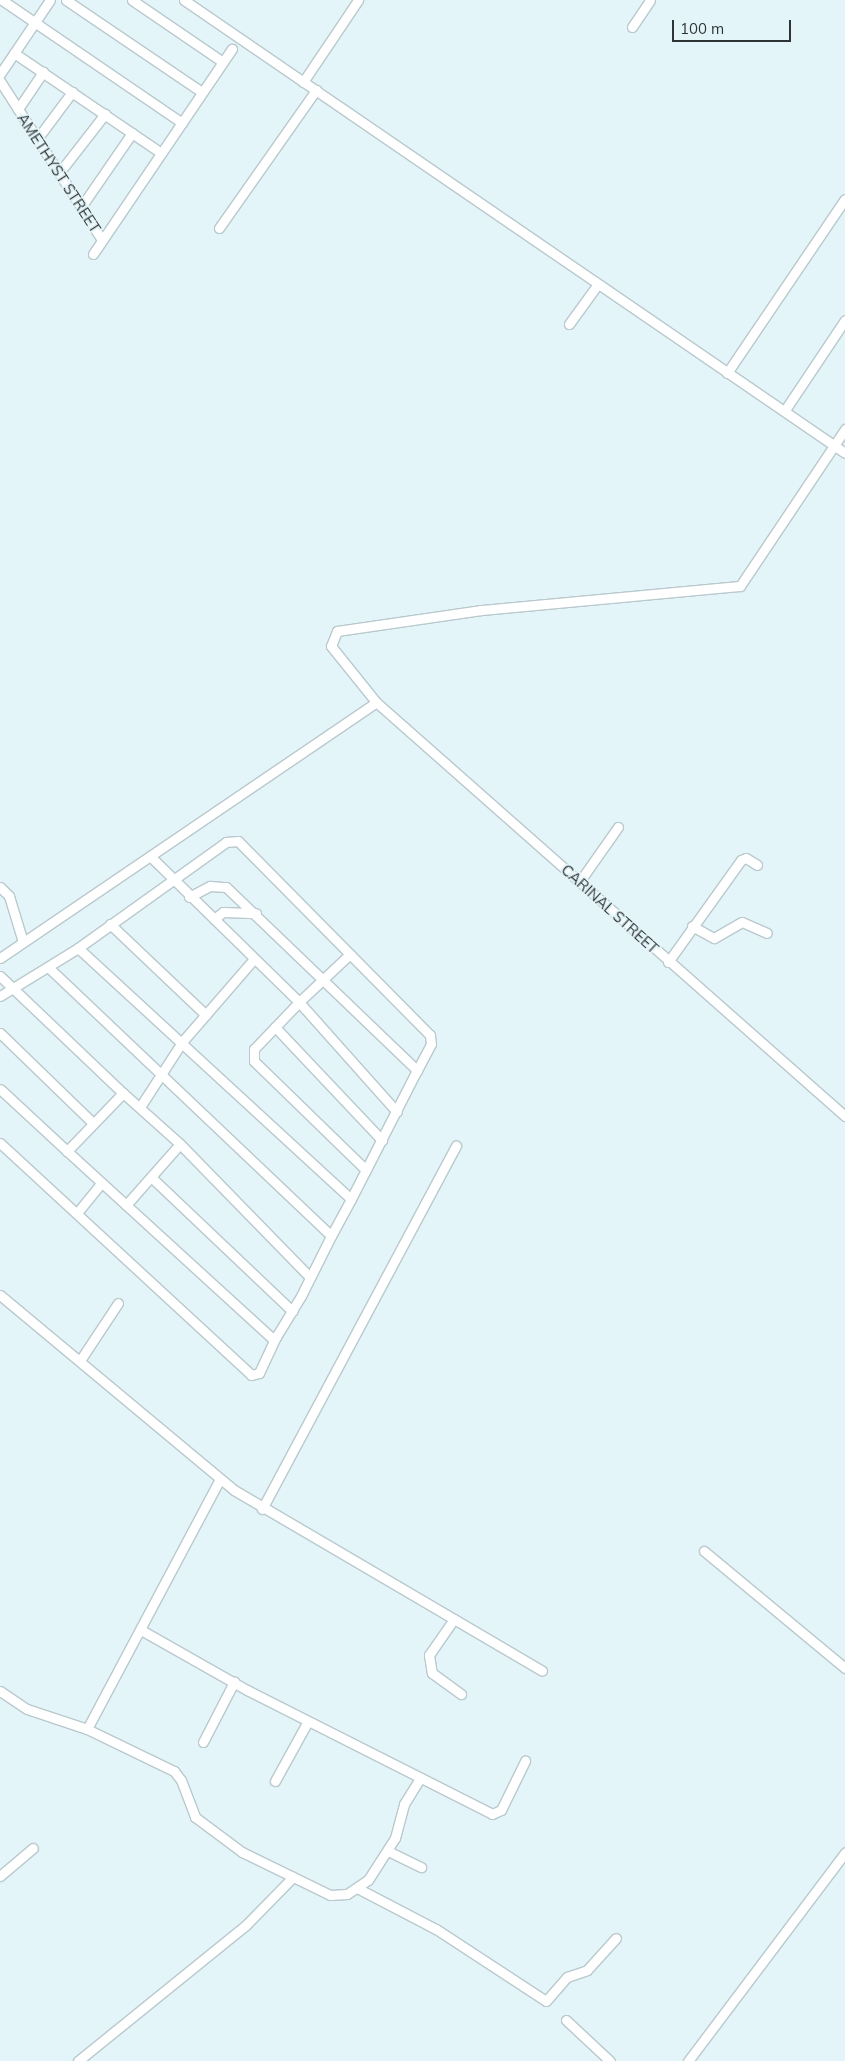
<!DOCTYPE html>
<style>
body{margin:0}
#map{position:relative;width:845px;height:2061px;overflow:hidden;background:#e4f5f9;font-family:Mulish,sans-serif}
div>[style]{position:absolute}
.roads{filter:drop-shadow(1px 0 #b9c9cd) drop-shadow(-1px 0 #b9c9cd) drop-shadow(0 1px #b9c9cd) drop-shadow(0 -1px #b9c9cd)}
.minor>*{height:9px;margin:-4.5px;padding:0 4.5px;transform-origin:4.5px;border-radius:4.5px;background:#fff}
span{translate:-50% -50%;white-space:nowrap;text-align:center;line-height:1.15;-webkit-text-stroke:4px #e4f5f9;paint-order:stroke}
.street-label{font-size:15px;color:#2e3436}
.scale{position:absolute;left:672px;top:20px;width:119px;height:22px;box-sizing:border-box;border:2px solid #2e3436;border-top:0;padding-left:6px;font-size:15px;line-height:18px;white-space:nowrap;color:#2e3436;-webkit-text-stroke:4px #e4f5f9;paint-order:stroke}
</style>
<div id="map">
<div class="roads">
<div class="minor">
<i style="left:2px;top:0;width:218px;rotate:34.3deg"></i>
<i style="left:66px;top:0;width:164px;rotate:34.1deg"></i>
<i style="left:132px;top:0;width:110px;rotate:34.3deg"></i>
<i style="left:184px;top:0;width:801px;rotate:34.42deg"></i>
<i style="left:632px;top:27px;width:32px;rotate:-56deg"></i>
<i style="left:14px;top:53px;width:178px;rotate:34.2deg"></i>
<i style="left:0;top:74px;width:89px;rotate:-56deg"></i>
<i style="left:0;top:81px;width:189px;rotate:57.3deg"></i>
<i style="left:303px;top:82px;width:99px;rotate:-56.1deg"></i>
<i style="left:18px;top:109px;width:45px;rotate:-56deg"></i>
<i style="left:37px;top:139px;width:59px;rotate:-53.3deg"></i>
<i style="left:59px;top:173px;width:75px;rotate:-52.1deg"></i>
<i style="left:81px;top:207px;width:90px;rotate:-55.4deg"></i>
<i style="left:219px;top:228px;width:169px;rotate:-54.9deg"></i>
<i style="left:93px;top:254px;width:248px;rotate:-55.9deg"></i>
<i style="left:569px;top:324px;width:49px;rotate:-54.1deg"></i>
<i style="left:727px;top:373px;width:210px;rotate:-55.9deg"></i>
<i style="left:785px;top:410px;width:108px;rotate:-56.3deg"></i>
<i style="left:376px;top:702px;width:626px;rotate:41.44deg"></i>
<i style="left:150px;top:856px;width:209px;rotate:44.4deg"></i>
<i style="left:299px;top:1002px;width:70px;rotate:-43.3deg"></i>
<i style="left:580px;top:881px;width:66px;rotate:-54.9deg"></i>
<i style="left:0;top:887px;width:13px;rotate:45deg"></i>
<i style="left:9px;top:896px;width:48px;rotate:73.1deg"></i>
<i style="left:189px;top:897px;width:24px;rotate:-28deg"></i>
<i style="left:210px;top:886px;width:16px;rotate:4deg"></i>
<i style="left:226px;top:887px;width:265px;rotate:43.8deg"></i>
<i style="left:417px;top:1070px;width:145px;rotate:117.1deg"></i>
<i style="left:214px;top:919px;width:11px;rotate:-38deg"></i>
<i style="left:223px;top:912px;width:33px;rotate:2deg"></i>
<i style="left:110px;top:924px;width:132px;rotate:43.5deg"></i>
<i style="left:692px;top:926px;width:25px;rotate:29deg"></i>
<i style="left:714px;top:938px;width:32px;rotate:-30deg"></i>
<i style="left:742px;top:922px;width:27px;rotate:24deg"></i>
<i style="left:0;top:958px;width:455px;rotate:-34.2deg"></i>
<i style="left:376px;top:702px;width:72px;rotate:-128.8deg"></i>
<i style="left:331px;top:646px;width:16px;rotate:-68deg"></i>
<i style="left:337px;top:631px;width:146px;rotate:-8.3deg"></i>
<i style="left:481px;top:610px;width:260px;rotate:-5.3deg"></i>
<i style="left:740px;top:586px;width:189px;rotate:-56.2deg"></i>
<i style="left:668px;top:962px;width:125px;rotate:-54.4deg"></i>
<i style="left:741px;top:860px;width:5px;rotate:-22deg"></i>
<i style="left:746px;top:858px;width:13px;rotate:32deg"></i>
<i style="left:48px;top:967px;width:390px;rotate:43.5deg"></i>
<i style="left:331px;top:1236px;width:42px;rotate:-61.6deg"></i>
<i style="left:351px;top:1199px;width:371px;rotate:-137.4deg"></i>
<i style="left:0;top:976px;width:170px;rotate:43.6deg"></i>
<i style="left:123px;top:1093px;width:81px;rotate:134deg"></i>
<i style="left:67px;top:1151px;width:91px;rotate:-137.2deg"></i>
<i style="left:0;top:996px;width:92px;rotate:-31.6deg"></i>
<i style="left:78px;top:948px;width:182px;rotate:-35.6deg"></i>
<i style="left:226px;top:842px;width:12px;rotate:-5deg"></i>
<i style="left:238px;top:841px;width:273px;rotate:45.3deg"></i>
<i style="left:430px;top:1035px;width:9px;rotate:84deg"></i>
<i style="left:431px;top:1044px;width:30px;rotate:118deg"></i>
<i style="left:275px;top:1027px;width:156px;rotate:46.6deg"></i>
<i style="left:0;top:1033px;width:129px;rotate:44.1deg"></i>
<i style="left:123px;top:1093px;width:76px;rotate:41.8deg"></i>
<i style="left:180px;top:1144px;width:186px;rotate:45.7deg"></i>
<i style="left:140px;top:1107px;width:77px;rotate:-57.1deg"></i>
<i style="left:182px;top:1042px;width:108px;rotate:-49.1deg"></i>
<i style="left:0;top:1143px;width:342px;rotate:42.7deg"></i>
<i style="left:251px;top:1375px;width:8px;rotate:-14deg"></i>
<i style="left:259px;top:1373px;width:40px;rotate:-65deg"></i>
<i style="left:67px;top:1151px;width:276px;rotate:42.4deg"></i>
<i style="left:271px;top:1337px;width:5px"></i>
<i style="left:276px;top:1337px;width:48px;rotate:-58.6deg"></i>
<i style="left:301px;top:1296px;width:67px;rotate:-63.4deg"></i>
<i style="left:366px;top:1170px;width:156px;rotate:-135.8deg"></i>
<i style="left:254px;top:1061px;width:12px;rotate:-90deg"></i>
<i style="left:254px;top:1049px;width:65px;rotate:-46.2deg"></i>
<i style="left:299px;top:1002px;width:147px;rotate:48.3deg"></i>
<i style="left:151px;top:1177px;width:195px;rotate:43.5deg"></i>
<i style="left:126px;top:1205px;width:81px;rotate:-48.5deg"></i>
<i style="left:77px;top:1213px;width:38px;rotate:-51deg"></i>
<i style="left:0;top:1295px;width:305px;rotate:39.8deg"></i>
<i style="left:234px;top:1490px;width:357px;rotate:30.4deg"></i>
<i style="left:81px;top:1359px;width:67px;rotate:-56.5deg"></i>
<i style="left:262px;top:1509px;width:412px;rotate:-61.9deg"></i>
<i style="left:704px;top:1551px;width:183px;rotate:39.7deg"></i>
<i style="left:454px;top:1619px;width:44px;rotate:124.8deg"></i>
<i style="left:429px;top:1655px;width:18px;rotate:81deg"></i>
<i style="left:432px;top:1673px;width:36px;rotate:36deg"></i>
<i style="left:141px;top:1630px;width:122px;rotate:29.5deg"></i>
<i style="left:247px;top:1690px;width:275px;rotate:26.8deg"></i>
<i style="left:492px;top:1814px;width:10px;rotate:-24deg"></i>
<i style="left:501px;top:1810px;width:55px;rotate:-63.9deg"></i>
<i style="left:0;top:1691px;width:32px;rotate:34deg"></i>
<i style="left:27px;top:1709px;width:63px;rotate:18.4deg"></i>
<i style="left:87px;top:1729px;width:283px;rotate:-62deg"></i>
<i style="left:87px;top:1729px;width:97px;rotate:25.8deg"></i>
<i style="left:174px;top:1771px;width:11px;rotate:52deg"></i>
<i style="left:181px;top:1780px;width:40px;rotate:69deg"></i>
<i style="left:195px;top:1817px;width:59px;rotate:36.7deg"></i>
<i style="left:242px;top:1852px;width:98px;rotate:26deg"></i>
<i style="left:330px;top:1895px;width:17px;rotate:-3deg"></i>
<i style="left:347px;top:1894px;width:25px;rotate:-34deg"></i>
<i style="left:368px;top:1880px;width:50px;rotate:-57.3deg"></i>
<i style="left:395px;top:1838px;width:35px;rotate:-75deg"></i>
<i style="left:404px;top:1804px;width:31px;rotate:-58deg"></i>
<i style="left:203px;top:1742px;width:68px;rotate:-62.7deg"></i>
<i style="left:275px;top:1781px;width:68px;rotate:-61.2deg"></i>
<i style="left:388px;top:1851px;width:37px;rotate:26deg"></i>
<i style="left:0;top:1876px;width:43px;rotate:-40.3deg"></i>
<i style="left:359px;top:1889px;width:87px;rotate:27.5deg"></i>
<i style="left:436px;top:1929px;width:131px;rotate:33.2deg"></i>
<i style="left:546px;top:2001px;width:32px;rotate:-49deg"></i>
<i style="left:567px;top:1977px;width:21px;rotate:-19deg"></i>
<i style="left:587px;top:1970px;width:43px;rotate:-47.8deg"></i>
<i style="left:566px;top:2020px;width:60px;rotate:43deg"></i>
<i style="left:78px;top:2061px;width:216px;rotate:-39deg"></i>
<i style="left:246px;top:1925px;width:67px;rotate:-45.6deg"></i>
<i style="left:688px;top:2061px;width:261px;rotate:-53deg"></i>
</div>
</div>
<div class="street-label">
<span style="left:59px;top:173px;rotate:57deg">AMETHYST STREET</span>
<span style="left:610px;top:909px;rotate:42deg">CARINAL STREET</span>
</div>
<div class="scale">100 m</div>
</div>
